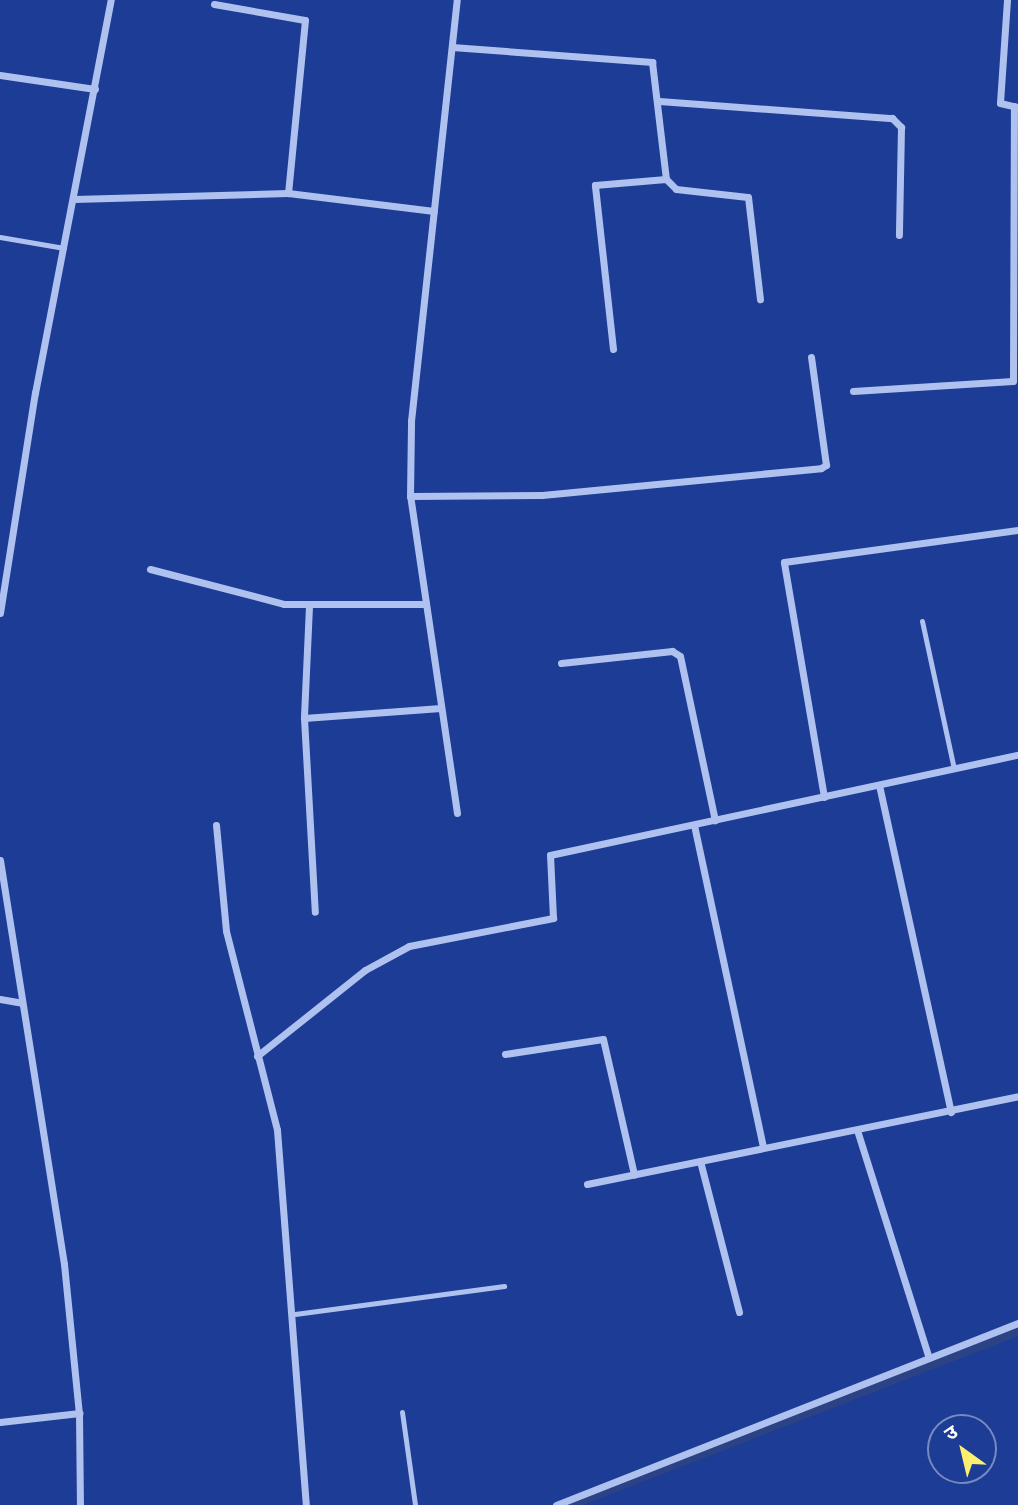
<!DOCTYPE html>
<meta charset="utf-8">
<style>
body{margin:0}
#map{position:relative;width:1018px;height:1505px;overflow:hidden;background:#1c3c95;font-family:Helvetica,"Noto Sans Devanagari",sans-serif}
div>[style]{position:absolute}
.stream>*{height:8px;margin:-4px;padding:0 4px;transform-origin:4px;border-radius:4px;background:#2b4285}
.lane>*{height:5px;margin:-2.5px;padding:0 2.5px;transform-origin:2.5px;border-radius:2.5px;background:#afc1ef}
.street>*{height:7px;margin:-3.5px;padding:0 3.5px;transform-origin:3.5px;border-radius:3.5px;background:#afc1ef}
span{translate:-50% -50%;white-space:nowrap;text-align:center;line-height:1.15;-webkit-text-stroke:5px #1c3c95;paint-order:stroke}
.north{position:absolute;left:927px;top:1414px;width:70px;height:70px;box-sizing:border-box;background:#1c3c95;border:2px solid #778abf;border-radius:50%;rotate:326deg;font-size:19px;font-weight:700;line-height:28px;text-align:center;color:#fff}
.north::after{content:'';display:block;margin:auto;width:24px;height:32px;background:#ffef6e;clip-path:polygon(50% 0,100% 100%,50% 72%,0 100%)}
</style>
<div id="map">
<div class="stream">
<i style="left:572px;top:1505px;width:478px;rotate:-21.2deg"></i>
</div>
<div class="lane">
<i style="left:0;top:237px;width:65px;rotate:9.8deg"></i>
<i style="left:922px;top:621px;width:151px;rotate:77.8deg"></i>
<i style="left:295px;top:1314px;width:211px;rotate:-7.6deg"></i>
<i style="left:402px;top:1412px;width:94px;rotate:82deg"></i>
</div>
<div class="street">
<i style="left:1007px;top:0;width:103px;rotate:93.9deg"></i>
<i style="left:1000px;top:103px;width:18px;rotate:13deg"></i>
<i style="left:214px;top:4px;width:92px;rotate:10deg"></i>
<i style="left:305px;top:20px;width:174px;rotate:95.6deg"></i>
<i style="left:452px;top:47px;width:201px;rotate:4.3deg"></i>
<i style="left:652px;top:62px;width:118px;rotate:83.2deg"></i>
<i style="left:666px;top:179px;width:14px;rotate:45deg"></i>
<i style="left:676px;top:189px;width:72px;rotate:6.3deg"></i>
<i style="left:748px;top:197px;width:103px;rotate:83.3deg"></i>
<i style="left:0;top:75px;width:96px;rotate:8.4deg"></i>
<i style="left:659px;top:101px;width:234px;rotate:4.2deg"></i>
<i style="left:892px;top:118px;width:13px;rotate:45deg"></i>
<i style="left:901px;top:127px;width:108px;rotate:91.1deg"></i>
<i style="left:74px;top:199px;width:214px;rotate:-1.6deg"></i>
<i style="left:288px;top:193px;width:147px;rotate:7deg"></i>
<i style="left:613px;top:349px;width:165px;rotate:-96.3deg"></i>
<i style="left:595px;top:185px;width:71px;rotate:-4.8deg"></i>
<i style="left:853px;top:391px;width:160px;rotate:-3.6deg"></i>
<i style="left:1013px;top:381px;width:275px;rotate:-89.8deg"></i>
<i style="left:410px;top:496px;width:132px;rotate:-0.4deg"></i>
<i style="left:542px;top:495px;width:280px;rotate:-5.5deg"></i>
<i style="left:821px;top:468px;width:6px;rotate:-31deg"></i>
<i style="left:826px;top:465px;width:109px;rotate:-97.9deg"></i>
<i style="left:150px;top:569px;width:138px;rotate:14.6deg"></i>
<i style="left:284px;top:604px;width:142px"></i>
<i style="left:309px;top:606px;width:112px;rotate:92.6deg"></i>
<i style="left:304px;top:718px;width:194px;rotate:86.8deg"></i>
<i style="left:0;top:613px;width:223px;rotate:-81deg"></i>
<i style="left:35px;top:393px;width:400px;rotate:-79.1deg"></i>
<i style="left:561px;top:663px;width:112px;rotate:-6.2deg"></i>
<i style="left:672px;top:651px;width:9px;rotate:32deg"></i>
<i style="left:680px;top:656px;width:168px;rotate:78deg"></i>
<i style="left:304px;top:718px;width:137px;rotate:-4.2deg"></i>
<i style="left:879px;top:785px;width:335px;rotate:77.6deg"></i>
<i style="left:824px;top:797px;width:238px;rotate:-99.7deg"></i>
<i style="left:784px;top:562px;width:236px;rotate:-7.8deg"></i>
<i style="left:457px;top:813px;width:320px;rotate:-98.4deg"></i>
<i style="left:410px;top:496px;width:75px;rotate:-89.2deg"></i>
<i style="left:411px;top:421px;width:424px;rotate:-83.8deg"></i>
<i style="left:216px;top:825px;width:106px;rotate:84.6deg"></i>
<i style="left:226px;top:931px;width:205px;rotate:75.6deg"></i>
<i style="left:277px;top:1130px;width:376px;rotate:85.6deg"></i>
<i style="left:694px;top:825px;width:330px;rotate:77.9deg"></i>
<i style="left:0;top:860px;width:409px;rotate:81deg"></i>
<i style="left:64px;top:1264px;width:150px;rotate:84.3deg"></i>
<i style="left:79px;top:1413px;width:92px;rotate:89.4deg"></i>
<i style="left:0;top:999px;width:22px;rotate:10deg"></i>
<i style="left:505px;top:1054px;width:99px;rotate:-8.7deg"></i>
<i style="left:603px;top:1039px;width:139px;rotate:77.1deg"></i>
<i style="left:257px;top:1056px;width:138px;rotate:-38.5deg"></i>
<i style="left:365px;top:970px;width:50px;rotate:-28.6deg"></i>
<i style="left:409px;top:946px;width:147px;rotate:-11deg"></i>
<i style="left:553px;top:918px;width:63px;rotate:-92.7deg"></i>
<i style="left:550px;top:855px;width:479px;rotate:-12.1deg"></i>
<i style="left:857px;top:1130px;width:239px;rotate:72.5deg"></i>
<i style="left:700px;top:1161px;width:156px;rotate:75.5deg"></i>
<i style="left:587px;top:1184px;width:440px;rotate:-11.5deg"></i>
<i style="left:0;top:1422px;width:80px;rotate:-6.5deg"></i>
<i style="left:556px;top:1505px;width:497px;rotate:-21.5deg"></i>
</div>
<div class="north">उ</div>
</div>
